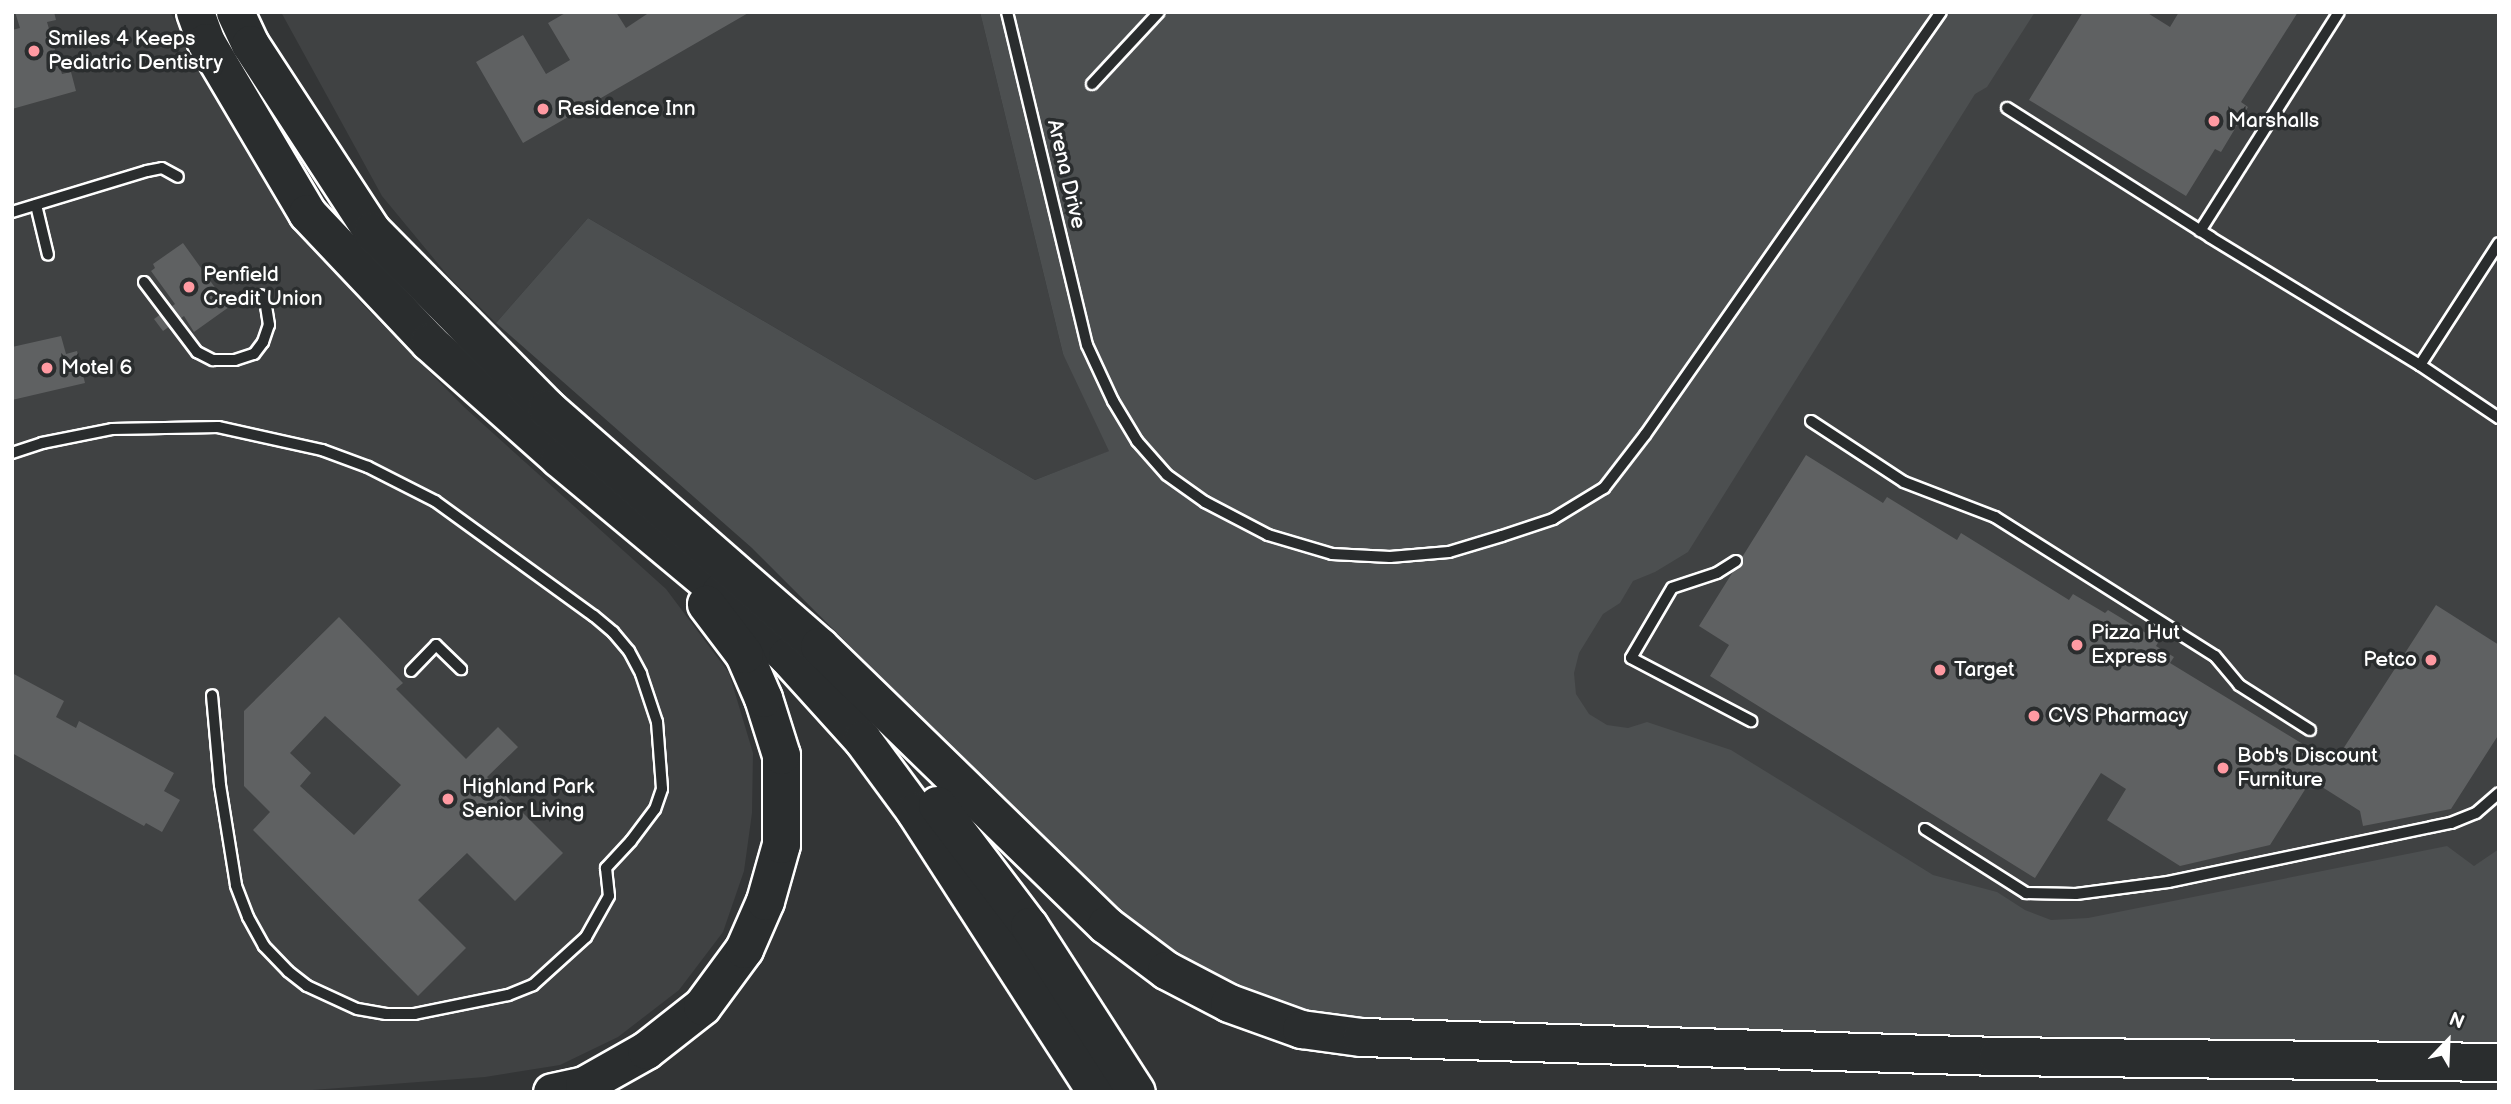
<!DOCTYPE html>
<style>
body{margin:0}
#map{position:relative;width:2511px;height:1104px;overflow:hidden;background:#333536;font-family:"Balsamiq Sans",sans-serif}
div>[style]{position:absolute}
.built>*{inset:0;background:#404243}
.green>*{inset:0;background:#4c4f50}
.building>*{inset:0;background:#5f6162}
.roads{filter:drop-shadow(2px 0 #fff) drop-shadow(-2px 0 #fff) drop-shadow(0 2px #fff) drop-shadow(0 -2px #fff)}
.service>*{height:10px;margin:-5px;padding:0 5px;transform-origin:5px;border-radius:5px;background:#2a2d2e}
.motorway>*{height:37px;margin:-18.5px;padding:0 18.5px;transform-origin:18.5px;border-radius:18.5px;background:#2a2d2e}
.dots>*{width:19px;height:19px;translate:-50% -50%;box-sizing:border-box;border:4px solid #2a2d2e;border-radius:50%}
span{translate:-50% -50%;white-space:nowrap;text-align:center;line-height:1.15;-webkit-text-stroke:7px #2a2d2e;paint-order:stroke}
.poi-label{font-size:21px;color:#fff}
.left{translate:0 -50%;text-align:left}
.right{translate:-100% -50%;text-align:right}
.street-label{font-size:21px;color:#fff}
.frame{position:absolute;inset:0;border:14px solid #fff;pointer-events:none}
.north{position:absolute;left:2413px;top:1006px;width:70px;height:70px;-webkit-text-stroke:5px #2a2d2e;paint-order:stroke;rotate:23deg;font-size:19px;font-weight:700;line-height:28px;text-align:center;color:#fff}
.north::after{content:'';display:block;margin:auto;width:24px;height:32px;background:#fff;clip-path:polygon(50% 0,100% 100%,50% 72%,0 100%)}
</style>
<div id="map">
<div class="built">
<i style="clip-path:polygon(12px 12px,170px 12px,278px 202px,363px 305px,464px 407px,666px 589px,729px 673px,753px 753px,752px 813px,744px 871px,723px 932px,679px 990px,618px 1037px,560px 1065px,485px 1077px,286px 1092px,12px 1092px)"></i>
<i style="clip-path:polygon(281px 12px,980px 12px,1063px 354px,1123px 446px,1035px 480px,588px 218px,496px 323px,449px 277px,382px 196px)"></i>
<i style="clip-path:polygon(1987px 12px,2499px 12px,2499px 852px,2485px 875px,2014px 960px,1541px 701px)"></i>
</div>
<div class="green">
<i style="clip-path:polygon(980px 12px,2035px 12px,1987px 87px,1975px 94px,1688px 552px,1655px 572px,1633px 581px,1620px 603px,1603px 614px,1579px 653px,1574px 673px,1576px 694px,1589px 714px,1607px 725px,1628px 728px,1647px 722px,1731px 750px,1933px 875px,1997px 892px,2025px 910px,2051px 920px,2088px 918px,2447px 846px,2474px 866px,2499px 849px,2499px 1046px,1353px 1022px,1293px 1010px,1220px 982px,1155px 944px,1108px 904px,752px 548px,496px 323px,588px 218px,1035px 480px,1109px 451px,1063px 354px)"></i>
</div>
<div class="building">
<i style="clip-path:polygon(15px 12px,54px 12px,56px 20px,47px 22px,62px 74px,71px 72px,76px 91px,12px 109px,12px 30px,20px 28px)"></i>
<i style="clip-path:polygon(567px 12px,616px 12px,626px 28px,650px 12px,750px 12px,523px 143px,476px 62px,523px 35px,546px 74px,570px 60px,548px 23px)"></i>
<i style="clip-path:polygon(2083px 12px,2146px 12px,2170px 27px,2179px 12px,2298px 12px,2241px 102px,2248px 107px,2221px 152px,2215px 149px,2186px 196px,2029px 100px)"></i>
<i style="clip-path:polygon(183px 243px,229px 307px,194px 332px,184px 316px,163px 331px,154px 319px,175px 304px,151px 271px,155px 268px,153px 264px)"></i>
<i style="clip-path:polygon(61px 336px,66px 354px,77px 351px,85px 383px,12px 400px,12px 347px)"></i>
<i style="clip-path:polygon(1806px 455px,1883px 503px,1887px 497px,1957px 540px,1961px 533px,2069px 600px,2073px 594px,2105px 613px,2108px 610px,2159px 641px,2156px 646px,2174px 657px,2170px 663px,2334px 763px,2436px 605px,2499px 645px,2499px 734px,2451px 809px,2363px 826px,2360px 811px,2311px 780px,2270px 845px,2180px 866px,2107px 820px,2126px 789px,2101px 773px,2035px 878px,1710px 676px,1729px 645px,1699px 626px)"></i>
<i style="clip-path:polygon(evenodd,339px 617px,403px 683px,396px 689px,466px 759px,498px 727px,518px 747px,487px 777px,563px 853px,515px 901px,467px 853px,418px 900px,466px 948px,418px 996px,253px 830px,270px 812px,244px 786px,244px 711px,339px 617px,325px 716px,401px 785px,354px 835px,300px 786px,311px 773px,290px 753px,325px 716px)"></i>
<i style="clip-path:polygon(12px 673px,64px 701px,56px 717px,76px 728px,79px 721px,174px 773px,164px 791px,180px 800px,162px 832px,146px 823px,144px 826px,12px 753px)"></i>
</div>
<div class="roads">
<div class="service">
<i style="left:1007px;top:12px;width:342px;rotate:76.5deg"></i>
<i style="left:1087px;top:345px;width:62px;rotate:65.1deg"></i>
<i style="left:1113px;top:401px;width:47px;rotate:59deg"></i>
<i style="left:1137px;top:441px;width:45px;rotate:48.6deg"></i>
<i style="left:1167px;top:475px;width:47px;rotate:35.4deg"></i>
<i style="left:1205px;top:502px;width:71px;rotate:27.6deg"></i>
<i style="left:1268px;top:535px;width:67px;rotate:16.5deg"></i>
<i style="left:1332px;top:554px;width:58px;rotate:3deg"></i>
<i style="left:1390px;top:557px;width:59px;rotate:-4.8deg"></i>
<i style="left:1449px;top:552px;width:55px;rotate:-16.8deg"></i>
<i style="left:1502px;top:536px;width:54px;rotate:-18.4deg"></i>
<i style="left:1553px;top:519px;width:60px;rotate:-31.3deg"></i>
<i style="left:1604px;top:488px;width:67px;rotate:-52.3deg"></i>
<i style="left:1645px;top:435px;width:516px;rotate:-55.02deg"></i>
<i style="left:1092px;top:84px;width:98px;rotate:-47.1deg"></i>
<i style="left:2007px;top:108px;width:241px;rotate:32.4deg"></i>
<i style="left:2210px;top:237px;width:246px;rotate:31.4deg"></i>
<i style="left:2420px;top:365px;width:95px;rotate:33.9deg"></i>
<i style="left:36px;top:205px;width:51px;rotate:76.5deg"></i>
<i style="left:12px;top:212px;width:141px;rotate:-16.9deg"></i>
<i style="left:147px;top:171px;width:15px;rotate:-11deg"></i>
<i style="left:162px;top:168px;width:18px;rotate:29deg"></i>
<i style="left:2200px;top:231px;width:259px;rotate:-57.6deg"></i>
<i style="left:144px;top:282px;width:88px;rotate:52.9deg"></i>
<i style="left:197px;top:352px;width:18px;rotate:27deg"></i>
<i style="left:213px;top:360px;width:22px"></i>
<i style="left:235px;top:360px;width:20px;rotate:-18deg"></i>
<i style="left:254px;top:354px;width:15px;rotate:-53deg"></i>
<i style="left:263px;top:342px;width:18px;rotate:-71deg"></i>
<i style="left:269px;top:325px;width:20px;rotate:-99deg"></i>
<i style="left:266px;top:305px;width:11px;rotate:-117deg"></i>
<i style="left:2420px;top:365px;width:145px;rotate:-57.1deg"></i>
<i style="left:1811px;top:421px;width:111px;rotate:33.3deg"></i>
<i style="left:1904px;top:482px;width:97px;rotate:21deg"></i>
<i style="left:1995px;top:517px;width:260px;rotate:32.3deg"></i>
<i style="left:2215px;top:656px;width:38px;rotate:50deg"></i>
<i style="left:2239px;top:685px;width:84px;rotate:32.4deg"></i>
<i style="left:12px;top:453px;width:32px;rotate:-18deg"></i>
<i style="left:42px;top:443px;width:71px;rotate:-11.3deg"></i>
<i style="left:112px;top:429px;width:106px;rotate:-1.1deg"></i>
<i style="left:218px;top:427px;width:107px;rotate:12.5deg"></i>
<i style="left:322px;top:450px;width:49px;rotate:20.3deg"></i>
<i style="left:368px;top:467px;width:75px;rotate:26.9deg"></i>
<i style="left:435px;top:501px;width:196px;rotate:35.9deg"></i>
<i style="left:594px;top:616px;width:25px;rotate:40deg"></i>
<i style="left:613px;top:632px;width:25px;rotate:50deg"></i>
<i style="left:629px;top:651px;width:26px;rotate:62deg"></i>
<i style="left:641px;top:674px;width:51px;rotate:71.6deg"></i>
<i style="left:657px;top:722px;width:67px;rotate:85.7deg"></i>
<i style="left:662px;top:789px;width:21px;rotate:109deg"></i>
<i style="left:655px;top:809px;width:40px;rotate:127deg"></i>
<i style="left:631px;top:841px;width:37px;rotate:133deg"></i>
<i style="left:606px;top:868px;width:28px;rotate:84deg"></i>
<i style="left:609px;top:896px;width:47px;rotate:119.3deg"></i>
<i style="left:586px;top:937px;width:72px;rotate:137.8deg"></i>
<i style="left:533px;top:985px;width:27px;rotate:158deg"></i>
<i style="left:508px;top:995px;width:95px;rotate:168.5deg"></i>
<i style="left:415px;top:1014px;width:29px;rotate:180deg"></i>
<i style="left:386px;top:1014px;width:29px;rotate:-170deg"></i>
<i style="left:357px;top:1009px;width:55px;rotate:-155.3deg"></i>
<i style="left:307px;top:986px;width:24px;rotate:-142deg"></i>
<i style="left:288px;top:971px;width:35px;rotate:-134deg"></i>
<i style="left:264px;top:946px;width:33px;rotate:-119deg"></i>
<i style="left:248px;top:917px;width:34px;rotate:-111deg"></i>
<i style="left:236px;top:885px;width:101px;rotate:-99.1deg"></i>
<i style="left:220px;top:785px;width:90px;rotate:-95.1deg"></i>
<i style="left:1736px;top:561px;width:22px;rotate:148deg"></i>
<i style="left:1717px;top:573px;width:47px;rotate:161.6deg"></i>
<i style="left:1672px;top:588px;width:81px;rotate:120.4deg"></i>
<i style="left:1631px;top:658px;width:136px;rotate:27.7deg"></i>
<i style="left:411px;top:671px;width:36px;rotate:-46deg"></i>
<i style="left:436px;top:645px;width:35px;rotate:44deg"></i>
<i style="left:1925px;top:829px;width:120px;rotate:32.4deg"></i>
<i style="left:2026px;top:893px;width:50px;rotate:1.1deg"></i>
<i style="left:2076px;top:894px;width:93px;rotate:-7.4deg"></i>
<i style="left:2168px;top:882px;width:289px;rotate:-11.8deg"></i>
<i style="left:2451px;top:823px;width:27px;rotate:-22deg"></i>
<i style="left:2476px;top:813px;width:30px;rotate:-41deg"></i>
</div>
<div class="motorway">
<i style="left:195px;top:12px;width:32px;rotate:70deg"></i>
<i style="left:206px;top:42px;width:199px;rotate:59.4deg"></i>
<i style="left:307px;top:213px;width:178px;rotate:46.6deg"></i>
<i style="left:429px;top:342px;width:174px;rotate:41.7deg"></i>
<i style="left:559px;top:458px;width:209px;rotate:39.8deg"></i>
<i style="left:720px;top:592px;width:93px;rotate:43.7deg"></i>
<i style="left:787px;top:656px;width:112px;rotate:47.9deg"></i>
<i style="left:862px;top:739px;width:89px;rotate:53.6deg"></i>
<i style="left:915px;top:811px;width:334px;rotate:57.2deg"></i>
<i style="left:235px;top:12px;width:35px;rotate:65deg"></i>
<i style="left:250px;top:44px;width:223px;rotate:56.9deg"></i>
<i style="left:372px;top:231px;width:249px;rotate:45.3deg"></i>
<i style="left:547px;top:408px;width:361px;rotate:41.2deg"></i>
<i style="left:819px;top:646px;width:400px;rotate:44.2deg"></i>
<i style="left:1106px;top:925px;width:75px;rotate:36.9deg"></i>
<i style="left:1166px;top:970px;width:71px;rotate:27.6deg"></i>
<i style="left:1229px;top:1003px;width:77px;rotate:19.9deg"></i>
<i style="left:1301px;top:1029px;width:61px;rotate:7.6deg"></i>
<i style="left:1361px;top:1037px;width:636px;rotate:1.71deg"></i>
<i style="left:1997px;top:1056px;width:502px;rotate:0.68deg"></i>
<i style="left:937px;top:805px;width:152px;rotate:52.8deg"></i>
<i style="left:1029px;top:926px;width:197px;rotate:57.2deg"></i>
<i style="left:552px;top:1092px;width:33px;rotate:-12deg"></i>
<i style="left:584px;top:1085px;width:71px;rotate:-29.4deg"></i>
<i style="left:646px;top:1050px;width:71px;rotate:-38.2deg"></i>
<i style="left:702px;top:1006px;width:71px;rotate:-53.6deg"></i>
<i style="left:744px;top:949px;width:52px;rotate:-66.4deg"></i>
<i style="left:765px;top:901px;width:59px;rotate:-74.3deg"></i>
<i style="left:781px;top:844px;width:89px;rotate:-90deg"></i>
<i style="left:781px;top:755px;width:60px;rotate:-107.5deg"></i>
<i style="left:763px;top:698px;width:48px;rotate:-113.4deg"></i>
<i style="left:744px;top:654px;width:63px;rotate:-127.2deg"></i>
</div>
</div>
<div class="dots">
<i style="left:34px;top:51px;background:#ff9aa2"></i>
<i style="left:543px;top:109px;background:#ff9aa2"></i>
<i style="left:2214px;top:121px;background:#ff9aa2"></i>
<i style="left:189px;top:287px;background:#ff9aa2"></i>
<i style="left:47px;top:368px;background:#ff9aa2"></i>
<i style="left:2077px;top:645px;background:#ff9aa2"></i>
<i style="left:2431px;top:660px;background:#ff9aa2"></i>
<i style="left:1940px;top:670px;background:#ff9aa2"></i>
<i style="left:2034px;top:716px;background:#ff9aa2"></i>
<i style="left:2223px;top:768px;background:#ff9aa2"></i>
<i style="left:448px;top:799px;background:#ff9aa2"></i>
</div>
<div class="poi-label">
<span class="left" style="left:48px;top:51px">Smiles 4 Keeps<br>Pediatric Dentistry</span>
<span class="left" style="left:557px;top:109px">Residence Inn</span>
<span class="left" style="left:2228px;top:121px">Marshalls</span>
<span class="left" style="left:203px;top:287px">Penfield<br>Credit Union</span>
<span class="left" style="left:61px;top:368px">Motel 6</span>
<span class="left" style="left:2091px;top:645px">Pizza Hut<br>Express</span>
<span class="right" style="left:2417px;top:660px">Petco</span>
<span class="left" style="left:1954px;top:670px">Target</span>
<span class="left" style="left:2048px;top:716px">CVS Pharmacy</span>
<span class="left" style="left:2237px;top:768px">Bob's Discount<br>Furniture</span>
<span class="left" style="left:462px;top:799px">Highland Park<br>Senior Living</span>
</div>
<div class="street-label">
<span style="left:1066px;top:174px;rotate:77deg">Arena Drive</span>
</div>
<div class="frame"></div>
<div class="north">N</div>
</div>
